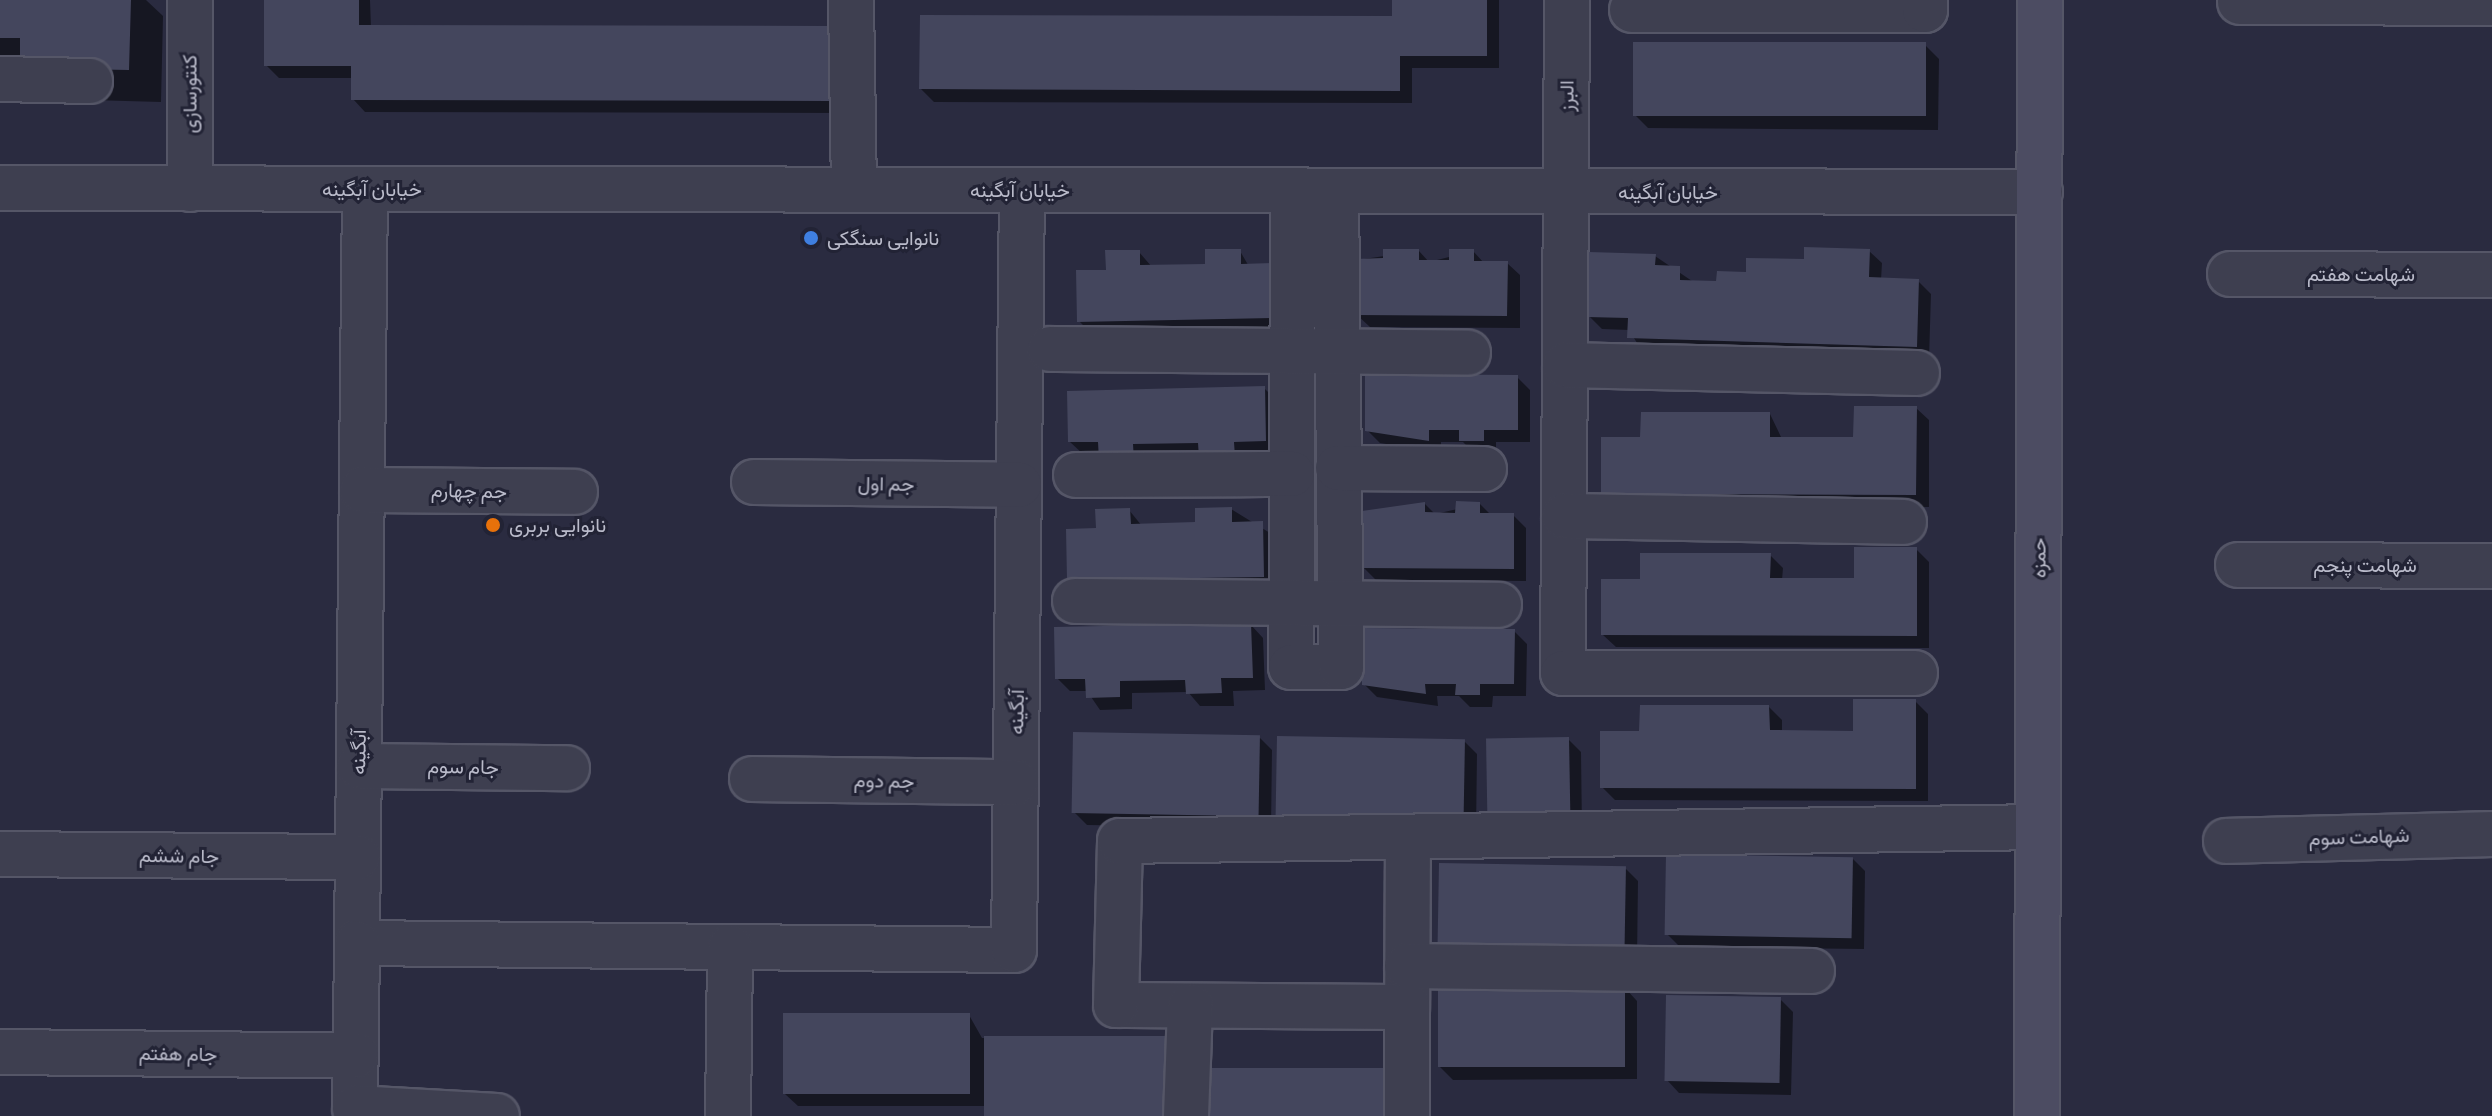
<!DOCTYPE html>
<meta charset="utf-8">
<style>
body{margin:0}
#map{position:relative;width:2492px;height:1116px;overflow:hidden;background:#2a2b40;font-family:"PT Sans Narrow",Vazirmatn,sans-serif}
div>[style]{position:absolute}
.shadow>*{inset:0;background:#0007}
.building>*{inset:0;background:#44465d;transform-origin:0 0}
.roads{filter:drop-shadow(2px 0 #555667) drop-shadow(-2px 0 #555667) drop-shadow(0 2px #555667) drop-shadow(0 -2px #555667)}
.minor>*{height:44px;margin:-22px;padding:0 22px;transform-origin:22px;border-radius:22px;background:#3e3f50}
.tertiary>*{height:44px;margin:-22px;padding:0 22px;transform-origin:22px;border-radius:22px;background:#3e3f50}
.secondary>*{height:44px;margin:-22px;padding:0 22px;transform-origin:22px;border-radius:22px;background:#4c4c62}
.dots>*{width:22px;height:22px;translate:-50% -50%;box-sizing:border-box;border:4px solid #222335;border-radius:50%}
span{translate:-50% -50%;white-space:nowrap;text-align:center;line-height:1.15;-webkit-text-stroke:6px #222335;paint-order:stroke}
.street-label{font-size:20px;color:#babbca}
.poi-label{font-size:20px;color:#babbca}
.left{translate:0 -50%;text-align:left}
</style>
<div id="map">
<div class="shadow">
<i style="clip-path:polygon(0 0,146px 0,163px 16px,161px 102px,54px 99px,0 57px)"></i>
<i style="clip-path:polygon(266px 0,370px 0,371px 27px,830px 28px,843px 113px,365px 112px,353px 99px,353px 78px,279px 78px,266px 65px)"></i>
<i style="clip-path:polygon(1394px 0,1499px 0,1499px 68px,1412px 68px,1412px 103px,934px 102px,921px 89px,1394px 18px)"></i>
<i style="clip-path:polygon(1926px 46px,1939px 59px,1938px 130px,1648px 128px,1635px 115px)"></i>
<i style="clip-path:polygon(1240px 251px,1286px 330px,1092px 334px,1079px 321px,1108px 272px,1139px 252px,1152px 267px,1207px 266px)"></i>
<i style="clip-path:polygon(1419px 251px,1429px 262px,1473px 251px,1484px 263px,1507px 263px,1520px 275px,1520px 328px,1370px 327px,1357px 315px,1357px 260px)"></i>
<i style="clip-path:polygon(1869px 251px,1882px 263px,1881px 280px,1918px 281px,1931px 294px,1929px 359px,1642px 351px,1629px 330px,1602px 329px,1589px 316px,1655px 256px,1692px 281px,1718px 283px)"></i>
<i style="clip-path:polygon(1517px 377px,1530px 390px,1530px 442px,1496px 442px,1496px 453px,1474px 453px,1463px 442px,1441px 442px,1441px 453px,1380px 443px,1367px 430px)"></i>
<i style="clip-path:polygon(1264px 388px,1277px 401px,1278px 453px,1083px 454px,1070px 442px)"></i>
<i style="clip-path:polygon(1916px 408px,1929px 420px,1929px 507px,1616px 506px,1603px 493px,1642px 439px,1770px 414px,1782px 439px,1855px 439px)"></i>
<i style="clip-path:polygon(1425px 504px,1435px 514px,1480px 504px,1491px 515px,1513px 515px,1526px 528px,1526px 581px,1376px 580px,1363px 567px)"></i>
<i style="clip-path:polygon(1231px 509px,1275px 536px,1276px 589px,1082px 592px,1069px 579px,1098px 530px,1129px 510px,1142px 526px,1198px 524px)"></i>
<i style="clip-path:polygon(1916px 549px,1929px 562px,1929px 648px,1616px 647px,1603px 635px,1770px 555px,1783px 568px,1782px 580px,1856px 580px)"></i>
<i style="clip-path:polygon(1251px 625px,1263px 638px,1265px 690px,1233px 691px,1234px 706px,1200px 706px,1188px 692px,1132px 693px,1132px 709px,1100px 710px,1087px 691px,1070px 691px,1057px 678px)"></i>
<i style="clip-path:polygon(1514px 631px,1527px 644px,1526px 696px,1493px 696px,1492px 707px,1470px 707px,1459px 696px,1437px 696px,1438px 706px,1377px 697px,1364px 684px)"></i>
<i style="clip-path:polygon(1915px 701px,1928px 714px,1928px 801px,1615px 800px,1602px 787px,1641px 733px,1769px 707px,1782px 720px,1782px 733px,1855px 733px)"></i>
<i style="clip-path:polygon(1259px 737px,1272px 750px,1271px 828px,1087px 825px,1074px 812px)"></i>
<i style="clip-path:polygon(1279px 738px,1464px 741px,1477px 754px,1476px 832px)"></i>
<i style="clip-path:polygon(1568px 739px,1581px 752px,1582px 831px,1490px 819px)"></i>
<i style="clip-path:polygon(1852px 858px,1865px 871px,1864px 949px,1680px 947px,1667px 934px)"></i>
<i style="clip-path:polygon(1625px 868px,1638px 881px,1637px 959px,1452px 956px,1439px 944px)"></i>
<i style="clip-path:polygon(1625px 988px,1637px 1001px,1637px 1079px,1453px 1080px,1440px 1067px)"></i>
<i style="clip-path:polygon(1780px 999px,1793px 1012px,1791px 1095px,1679px 1093px,1667px 1080px)"></i>
<i style="clip-path:polygon(969px 1015px,982px 1038px,1170px 1038px,986px 1116px,986px 1106px,798px 1106px,785px 1094px)"></i>
</div>
<div class="building">
<i style="clip-path:polygon(0 0,131px 0,129px 70px,20px 68px,20px 38px,0 38px)"></i>
<i style="clip-path:polygon(264px 0,359px 0,359px 25px,831px 26px,831px 101px,351px 100px,351px 66px,264px 66px)"></i>
<i style="clip-path:polygon(1392px 0,1487px 0,1487px 56px,1400px 56px,1400px 91px,919px 89px,920px 15px,1392px 16px)"></i>
<i style="left:1633px;top:42px;width:293px;height:74px"></i>
<i style="clip-path:polygon(1804px 247px,1870px 249px,1869px 277px,1919px 279px,1917px 347px,1627px 338px,1628px 318px,1587px 317px,1589px 252px,1656px 254px,1655px 265px,1680px 266px,1680px 280px,1716px 281px,1717px 271px,1746px 272px,1746px 258px,1804px 259px)"></i>
<i style="clip-path:polygon(1205px 249px,1241px 249px,1241px 264px,1273px 263px,1274px 318px,1077px 322px,1076px 270px,1106px 270px,1105px 250px,1140px 250px,1140px 265px,1205px 264px)"></i>
<i style="clip-path:polygon(1383px 249px,1419px 249px,1419px 260px,1449px 260px,1449px 249px,1474px 249px,1474px 261px,1508px 261px,1507px 316px,1355px 315px,1355px 259px,1383px 258px)"></i>
<i style="clip-path:polygon(1365px 374px,1518px 375px,1518px 430px,1484px 430px,1484px 441px,1459px 441px,1459px 430px,1429px 430px,1429px 441px,1365px 431px)"></i>
<i style="clip-path:polygon(1265px 386px,1266px 441px,1234px 442px,1235px 457px,1199px 458px,1198px 443px,1133px 444px,1134px 461px,1099px 461px,1098px 442px,1068px 442px,1067px 391px)"></i>
<i style="clip-path:polygon(1854px 406px,1917px 406px,1916px 495px,1601px 494px,1601px 437px,1640px 437px,1641px 412px,1770px 412px,1770px 437px,1853px 437px)"></i>
<i style="clip-path:polygon(1456px 501px,1480px 502px,1480px 513px,1514px 513px,1514px 569px,1361px 568px,1362px 511px,1425px 502px,1425px 512px,1455px 513px)"></i>
<i style="clip-path:polygon(1232px 507px,1232px 522px,1263px 521px,1264px 577px,1067px 580px,1066px 529px,1096px 528px,1095px 509px,1130px 508px,1131px 524px,1195px 522px,1195px 508px)"></i>
<i style="clip-path:polygon(1854px 547px,1917px 547px,1917px 636px,1601px 635px,1601px 579px,1640px 579px,1640px 553px,1771px 553px,1770px 578px,1854px 578px)"></i>
<i style="clip-path:polygon(1251px 623px,1253px 678px,1221px 678px,1222px 693px,1186px 694px,1185px 680px,1120px 681px,1120px 697px,1086px 698px,1085px 679px,1055px 679px,1054px 627px)"></i>
<i style="clip-path:polygon(1362px 628px,1515px 629px,1514px 684px,1480px 684px,1480px 695px,1455px 695px,1456px 684px,1425px 684px,1426px 694px,1362px 685px)"></i>
<i style="clip-path:polygon(1853px 699px,1916px 699px,1916px 789px,1600px 788px,1600px 731px,1639px 731px,1640px 705px,1769px 705px,1770px 730px,1853px 731px)"></i>
<i style="left:1073px;top:732px;width:187px;height:81px;rotate:1deg"></i>
<i style="left:1277px;top:736px;width:188px;height:81px;rotate:1deg"></i>
<i style="left:1569px;top:737px;width:82px;height:83px;rotate:89deg"></i>
<i style="left:1666px;top:854px;width:187px;height:81px;rotate:1deg"></i>
<i style="left:1439px;top:863px;width:187px;height:81px;rotate:1deg"></i>
<i style="left:1625px;top:986px;width:81px;height:187px;rotate:90deg"></i>
<i style="left:1666px;top:995px;width:115px;height:86px;rotate:1deg"></i>
<i style="left:783px;top:1013px;width:187px;height:81px"></i>
<i style="left:984px;top:1036px;width:187px;height:80px"></i>
<i style="left:1209px;top:1068px;width:188px;height:48px"></i>
</div>
<div class="roads">
<div class="minor">
<i style="left:190px;top:0;width:189px;rotate:90deg"></i>
<i style="left:851px;top:0;width:190px;rotate:89.1deg"></i>
<i style="left:1567px;top:0;width:673px;rotate:90.34deg"></i>
<i style="left:1563px;top:673px;width:352px"></i>
<i style="left:2240px;top:2px;width:252px;rotate:0.2deg"></i>
<i style="left:1632px;top:10px;width:293px"></i>
<i style="left:1925px;top:10px;width:10px;rotate:-90deg"></i>
<i style="left:0;top:79px;width:90px;rotate:1.3deg"></i>
<i style="left:365px;top:189px;width:754px;rotate:90.61deg"></i>
<i style="left:357px;top:943px;width:657px;rotate:0.61deg"></i>
<i style="left:1014px;top:950px;width:760px;rotate:-89.4deg"></i>
<i style="left:1293px;top:191px;width:476px;rotate:90.2deg"></i>
<i style="left:1291px;top:667px;width:50px"></i>
<i style="left:1341px;top:667px;width:474px;rotate:-90.6deg"></i>
<i style="left:2230px;top:274px;width:262px;rotate:0.2deg"></i>
<i style="left:1050px;top:349px;width:418px;rotate:0.5deg"></i>
<i style="left:1565px;top:365px;width:352px;rotate:1.3deg"></i>
<i style="left:1338px;top:468px;width:146px;rotate:0.4deg"></i>
<i style="left:1076px;top:475px;width:216px;rotate:-0.3deg"></i>
<i style="left:754px;top:482px;width:265px;rotate:0.6deg"></i>
<i style="left:362px;top:490px;width:213px;rotate:0.5deg"></i>
<i style="left:1564px;top:516px;width:340px;rotate:1deg"></i>
<i style="left:2238px;top:565px;width:254px;rotate:0.2deg"></i>
<i style="left:1075px;top:601px;width:424px;rotate:0.5deg"></i>
<i style="left:359px;top:766px;width:208px;rotate:0.6deg"></i>
<i style="left:752px;top:779px;width:264px;rotate:0.7deg"></i>
<i style="left:1408px;top:839px;width:168px;rotate:90.3deg"></i>
<i style="left:1407px;top:1007px;width:291px;rotate:-179.6deg"></i>
<i style="left:1116px;top:1005px;width:164px;rotate:-88.6deg"></i>
<i style="left:1120px;top:841px;width:918px;rotate:-0.87deg"></i>
<i style="left:2226px;top:841px;width:266px;rotate:-1.5deg"></i>
<i style="left:0;top:854px;width:358px;rotate:0.5deg"></i>
<i style="left:357px;top:943px;width:165px;rotate:90.7deg"></i>
<i style="left:355px;top:1108px;width:142px;rotate:3.2deg"></i>
<i style="left:1407px;top:966px;width:405px;rotate:0.7deg"></i>
<i style="left:1407px;top:1007px;width:109px;rotate:90deg"></i>
<i style="left:0;top:1052px;width:356px;rotate:0.6deg"></i>
<i style="left:728px;top:1116px;width:169px;rotate:-89.3deg"></i>
<i style="left:1186px;top:1116px;width:110px;rotate:-87.9deg"></i>
</div>
<div class="tertiary">
<i style="left:0;top:188px;width:2040px;rotate:0.11deg"></i>
</div>
<div class="secondary">
<i style="left:2037px;top:1116px;width:1116px;rotate:-89.85deg"></i>
</div>
</div>
<div class="dots">
<i style="left:811px;top:238px;background:#3f7fe0"></i>
<i style="left:493px;top:525px;background:#e8710a"></i>
</div>
<div class="street-label">
<span style="left:190px;top:94px;rotate:-90deg">کنتورسازی</span>
<span style="left:1567px;top:96px;rotate:-90deg">البرز</span>
<span style="left:372px;top:189px">خیابان آبگینه</span>
<span style="left:1020px;top:190px">خیابان آبگینه</span>
<span style="left:1668px;top:192px">خیابان آبگینه</span>
<span style="left:2361px;top:274px">شهامت هفتم</span>
<span style="left:886px;top:484px;rotate:1deg">جم اول</span>
<span style="left:469px;top:491px;rotate:1deg">جم چهارم</span>
<span style="left:2039px;top:558px;rotate:-90deg">حمزه</span>
<span style="left:2365px;top:565px">شهامت پنجم</span>
<span style="left:1017px;top:712px;rotate:-89deg">آبگینه</span>
<span style="left:359px;top:752px;rotate:-89deg">آبگینه</span>
<span style="left:463px;top:767px;rotate:1deg">جام سوم</span>
<span style="left:884px;top:781px;rotate:1deg">جم دوم</span>
<span style="left:2359px;top:837px;rotate:-2deg">شهامت سوم</span>
<span style="left:179px;top:856px;rotate:1deg">جام ششم</span>
<span style="left:178px;top:1054px;rotate:1deg">جام هفتم</span>
</div>
<div class="poi-label">
<span class="left" style="left:827px;top:238px">نانوایی سنگکی</span>
<span class="left" style="left:509px;top:525px">نانوایی بربری</span>
</div>
</div>
